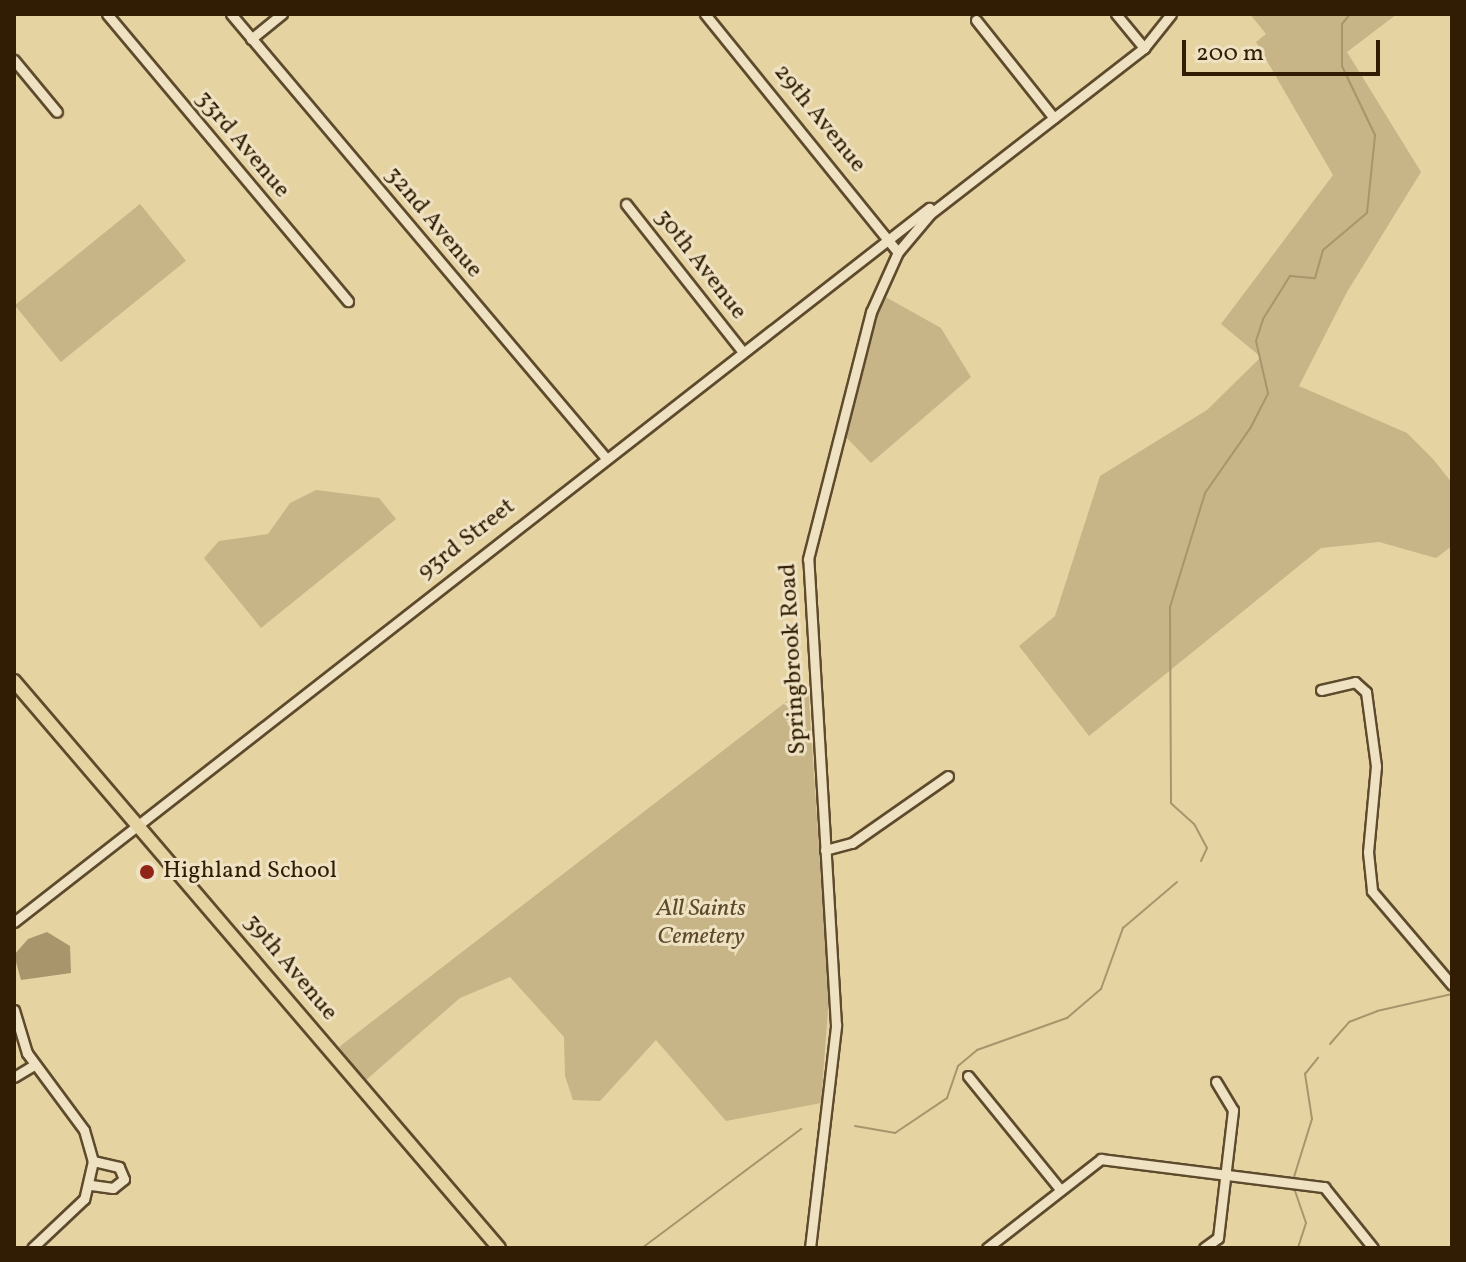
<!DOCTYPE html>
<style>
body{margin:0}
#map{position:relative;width:1466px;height:1262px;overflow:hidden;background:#e6d3a2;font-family:Vollkorn,serif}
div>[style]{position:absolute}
.green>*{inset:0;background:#c7b487;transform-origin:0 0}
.water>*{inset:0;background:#a8956c}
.stream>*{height:2px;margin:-1px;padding:0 1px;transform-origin:1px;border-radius:1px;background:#a8956c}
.roads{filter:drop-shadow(2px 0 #5e4a2c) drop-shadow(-2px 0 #5e4a2c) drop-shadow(0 2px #5e4a2c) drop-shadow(0 -2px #5e4a2c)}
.minor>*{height:9px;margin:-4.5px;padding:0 4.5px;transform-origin:4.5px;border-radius:4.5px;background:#efe2c3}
.major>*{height:12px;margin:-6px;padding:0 6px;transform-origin:6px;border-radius:6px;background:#e6d3a2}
.dots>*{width:22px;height:22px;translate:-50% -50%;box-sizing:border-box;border:4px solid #efe2c3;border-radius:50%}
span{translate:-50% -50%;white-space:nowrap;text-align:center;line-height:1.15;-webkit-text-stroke:6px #efe2c3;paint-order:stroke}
.street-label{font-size:24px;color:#301d04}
.poi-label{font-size:24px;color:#301d04}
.left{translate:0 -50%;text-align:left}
.park-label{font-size:24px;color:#5d4a2b;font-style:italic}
.frame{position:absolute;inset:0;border:16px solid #301d04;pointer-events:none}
.scale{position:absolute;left:1182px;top:40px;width:198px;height:36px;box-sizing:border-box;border:4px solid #301d04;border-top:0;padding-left:10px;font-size:24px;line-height:28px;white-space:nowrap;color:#301d04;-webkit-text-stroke:6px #efe2c3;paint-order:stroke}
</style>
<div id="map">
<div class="green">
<i style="clip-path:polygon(1250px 14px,1397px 14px,1347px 52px,1421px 172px,1347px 292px,1299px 386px,1407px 433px,1433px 459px,1452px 483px,1452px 546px,1436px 558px,1379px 542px,1321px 548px,1089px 736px,1019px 646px,1055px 616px,1100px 476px,1207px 410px,1261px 357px,1221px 324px,1333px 175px,1256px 42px,1266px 34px)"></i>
<i style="left:140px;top:204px;width:73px;height:161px;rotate:51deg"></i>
<i style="clip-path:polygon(882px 295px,941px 328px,971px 377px,871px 463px,846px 437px)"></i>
<i style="clip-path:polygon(316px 490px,379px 498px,396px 519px,261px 628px,204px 558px,219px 541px,268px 534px,290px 503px)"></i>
<i style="clip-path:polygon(808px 685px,829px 997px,821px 1103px,726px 1121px,656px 1040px,600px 1101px,573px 1100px,565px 1076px,564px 1037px,510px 977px,460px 998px,366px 1080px,339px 1047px)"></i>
</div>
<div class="water">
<i style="clip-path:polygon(47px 932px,70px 946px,71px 973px,21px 980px,14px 955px,28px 939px)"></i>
</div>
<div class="stream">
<i style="left:1201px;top:861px;width:14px;rotate:-65deg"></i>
<i style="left:1207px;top:848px;width:27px;rotate:-118deg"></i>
<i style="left:1194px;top:824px;width:31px;rotate:-138deg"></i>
<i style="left:1171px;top:803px;width:196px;rotate:-90.3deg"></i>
<i style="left:1170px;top:607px;width:119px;rotate:-72.9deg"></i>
<i style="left:1205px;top:493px;width:80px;rotate:-55.1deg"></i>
<i style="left:1251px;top:427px;width:38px;rotate:-63deg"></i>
<i style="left:1268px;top:393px;width:53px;rotate:-103deg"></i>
<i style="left:1256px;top:341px;width:23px;rotate:-72deg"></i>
<i style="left:1263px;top:319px;width:51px;rotate:-57.9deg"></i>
<i style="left:1290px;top:276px;width:25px;rotate:5deg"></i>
<i style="left:1315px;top:278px;width:29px;rotate:-74deg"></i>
<i style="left:1323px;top:250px;width:57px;rotate:-40.1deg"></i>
<i style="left:1367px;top:213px;width:78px;rotate:-84.1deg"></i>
<i style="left:1375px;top:135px;width:76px;rotate:-115.6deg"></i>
<i style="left:1342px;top:66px;width:42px;rotate:-90deg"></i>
<i style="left:1342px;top:24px;width:13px;rotate:-51deg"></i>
<i style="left:1330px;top:1044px;width:29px;rotate:-49deg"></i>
<i style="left:1349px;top:1022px;width:30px;rotate:-21deg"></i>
<i style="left:1377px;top:1011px;width:77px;rotate:-12.8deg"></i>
<i style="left:855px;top:1126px;width:41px;rotate:9.9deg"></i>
<i style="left:895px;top:1133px;width:63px;rotate:-33.9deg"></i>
<i style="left:947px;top:1098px;width:34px;rotate:-71deg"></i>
<i style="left:958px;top:1066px;width:25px;rotate:-40deg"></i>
<i style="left:977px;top:1050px;width:96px;rotate:-19.6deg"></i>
<i style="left:1067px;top:1018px;width:45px;rotate:-40.5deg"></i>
<i style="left:1101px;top:989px;width:65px;rotate:-70.2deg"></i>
<i style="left:1123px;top:928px;width:71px;rotate:-40.4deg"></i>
<i style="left:1294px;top:1177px;width:61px;rotate:-72.8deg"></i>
<i style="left:1312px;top:1119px;width:46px;rotate:-98.8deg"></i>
<i style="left:1305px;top:1074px;width:21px;rotate:-51deg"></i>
<i style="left:1294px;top:1188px;width:37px;rotate:71deg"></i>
<i style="left:1306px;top:1223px;width:26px;rotate:108deg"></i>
<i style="left:642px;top:1248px;width:199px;rotate:-36.8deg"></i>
</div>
<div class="roads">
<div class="minor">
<i style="left:107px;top:14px;width:375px;rotate:50deg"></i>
<i style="left:231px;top:14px;width:580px;rotate:49.83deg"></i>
<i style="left:705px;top:14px;width:306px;rotate:51deg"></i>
<i style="left:1116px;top:14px;width:44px;rotate:50.5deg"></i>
<i style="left:976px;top:20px;width:125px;rotate:51.5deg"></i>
<i style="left:251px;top:39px;width:40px;rotate:-39deg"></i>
<i style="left:14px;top:60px;width:67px;rotate:50.4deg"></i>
<i style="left:626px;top:204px;width:187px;rotate:51.7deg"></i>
<i style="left:1321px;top:690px;width:35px;rotate:-13deg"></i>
<i style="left:1355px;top:682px;width:15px;rotate:42deg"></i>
<i style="left:1366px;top:692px;width:75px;rotate:82.3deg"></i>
<i style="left:1376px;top:766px;width:86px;rotate:95.3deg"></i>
<i style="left:1368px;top:852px;width:39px;rotate:84deg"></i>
<i style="left:1372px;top:891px;width:123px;rotate:49.6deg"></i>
<i style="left:825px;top:850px;width:28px;rotate:-15deg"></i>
<i style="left:852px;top:843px;width:117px;rotate:-34.9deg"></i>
<i style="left:14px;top:922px;width:1161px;rotate:-37.97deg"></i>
<i style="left:14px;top:1010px;width:45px;rotate:73.2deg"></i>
<i style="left:27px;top:1053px;width:96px;rotate:53.5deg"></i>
<i style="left:84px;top:1130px;width:32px;rotate:74deg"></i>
<i style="left:93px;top:1161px;width:39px;rotate:103deg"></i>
<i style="left:84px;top:1199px;width:71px;rotate:136.7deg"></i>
<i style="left:968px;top:1076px;width:144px;rotate:50.9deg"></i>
<i style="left:14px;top:1077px;width:23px;rotate:-31deg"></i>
<i style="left:91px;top:1185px;width:22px;rotate:8deg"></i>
<i style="left:113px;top:1188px;width:14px;rotate:-39deg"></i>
<i style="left:124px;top:1179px;width:13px;rotate:-113deg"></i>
<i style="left:119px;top:1167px;width:27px;rotate:-167deg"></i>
<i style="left:810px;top:1248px;width:225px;rotate:-83.3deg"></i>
<i style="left:836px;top:1025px;width:467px;rotate:-93.4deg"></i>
<i style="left:808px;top:559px;width:255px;rotate:-75.7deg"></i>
<i style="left:871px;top:312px;width:66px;rotate:-65.8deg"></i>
<i style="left:898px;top:252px;width:50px;rotate:-49.9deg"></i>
<i style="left:930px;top:214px;width:271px;rotate:-37.8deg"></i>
<i style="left:1144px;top:48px;width:43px;rotate:-51.5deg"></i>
<i style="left:987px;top:1248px;width:145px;rotate:-38deg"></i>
<i style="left:1101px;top:1159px;width:225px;rotate:7.2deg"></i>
<i style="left:1324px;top:1187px;width:78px;rotate:51.2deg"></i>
<i style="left:1204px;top:1248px;width:17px;rotate:-36deg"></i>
<i style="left:1218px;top:1238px;width:129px;rotate:-83.3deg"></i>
<i style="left:1233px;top:1110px;width:33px;rotate:-121deg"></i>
</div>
<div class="major">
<i style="left:14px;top:681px;width:746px;rotate:49.46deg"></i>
</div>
</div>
<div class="dots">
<i style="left:147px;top:872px;background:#8f2418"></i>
</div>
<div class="street-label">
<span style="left:819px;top:119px;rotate:51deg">29th Avenue</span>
<span style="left:242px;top:145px;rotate:50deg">33rd Avenue</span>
<span style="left:433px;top:223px;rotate:50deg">32nd Avenue</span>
<span style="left:700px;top:265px;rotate:52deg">30th Avenue</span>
<span style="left:467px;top:540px;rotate:-38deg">93rd Street</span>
<span style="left:794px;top:659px;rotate:-93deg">Springbrook Road</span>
<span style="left:290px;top:968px;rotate:50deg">39th Avenue</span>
</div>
<div class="poi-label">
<span class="left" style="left:163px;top:872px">Highland School</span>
</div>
<div class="park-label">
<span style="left:701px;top:924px">All Saints<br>Cemetery</span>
</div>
<div class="frame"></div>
<div class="scale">200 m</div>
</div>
